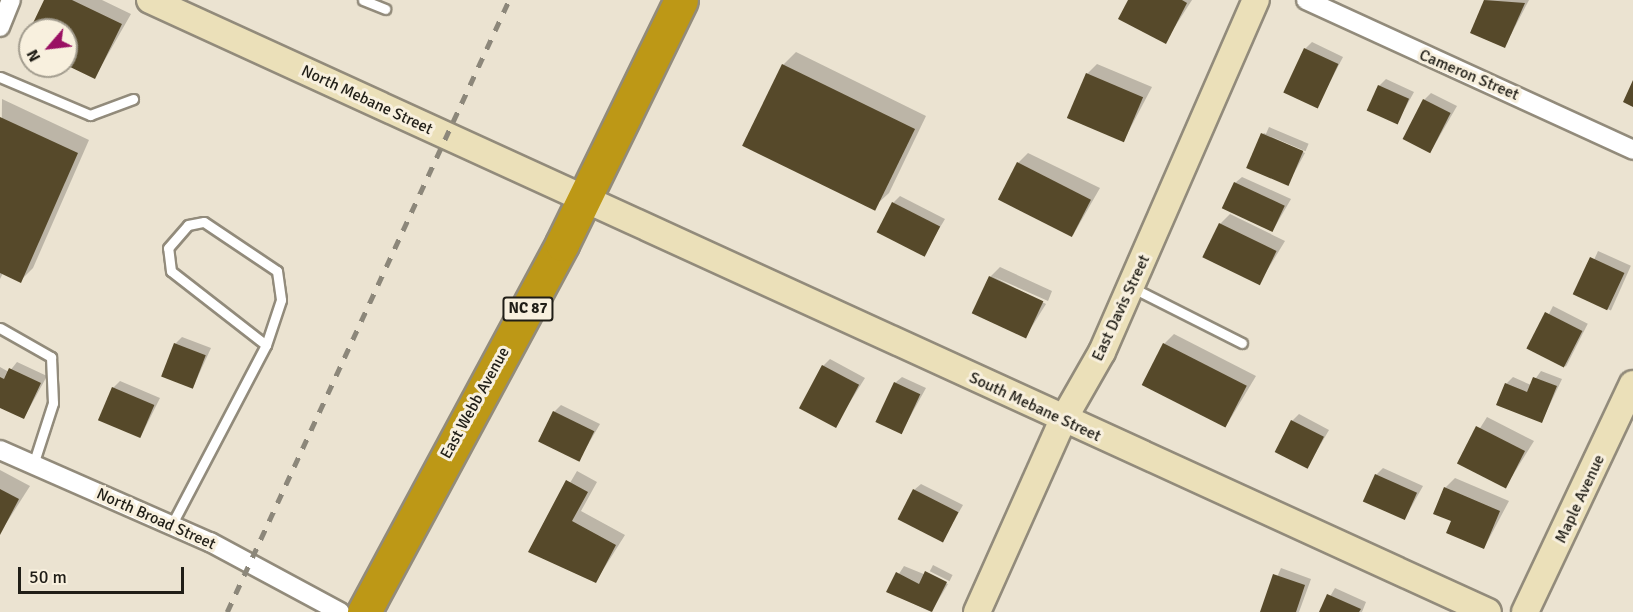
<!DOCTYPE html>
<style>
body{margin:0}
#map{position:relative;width:1633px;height:612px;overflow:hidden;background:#ebe3d1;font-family:Signika,sans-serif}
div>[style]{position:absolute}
.shadow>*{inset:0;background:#0003;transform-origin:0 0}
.building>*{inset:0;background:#56492a;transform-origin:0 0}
.roads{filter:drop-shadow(2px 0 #928b7b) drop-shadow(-2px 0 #928b7b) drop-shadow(0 2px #928b7b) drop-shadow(0 -2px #928b7b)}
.lane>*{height:9px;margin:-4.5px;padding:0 4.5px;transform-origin:4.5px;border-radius:4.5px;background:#fff}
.street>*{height:18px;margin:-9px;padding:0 9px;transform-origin:9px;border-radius:9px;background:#fff}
.secondary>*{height:26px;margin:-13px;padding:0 13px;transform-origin:13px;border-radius:13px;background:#ebe0b9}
.highway>*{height:33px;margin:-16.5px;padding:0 16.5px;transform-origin:16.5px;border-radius:16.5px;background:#bd9816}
.rail>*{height:4.5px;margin-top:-2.25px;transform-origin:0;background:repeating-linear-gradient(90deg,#8c877a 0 10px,transparent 0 20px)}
span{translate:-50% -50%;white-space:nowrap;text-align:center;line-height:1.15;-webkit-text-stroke:6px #f8f0de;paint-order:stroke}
.shield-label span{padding:2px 4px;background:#f8f0de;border:2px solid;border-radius:4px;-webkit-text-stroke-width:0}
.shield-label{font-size:15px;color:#201e17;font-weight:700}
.street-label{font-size:16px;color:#201e17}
.north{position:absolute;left:18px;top:18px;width:60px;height:60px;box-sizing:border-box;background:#f8f0de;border:2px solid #a29c8e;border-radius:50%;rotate:242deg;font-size:16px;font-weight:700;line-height:24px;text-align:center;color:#201e17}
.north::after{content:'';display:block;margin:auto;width:21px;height:27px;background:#9a1063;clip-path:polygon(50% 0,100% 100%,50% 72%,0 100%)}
.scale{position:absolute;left:18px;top:567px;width:166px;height:27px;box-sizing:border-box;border:3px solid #201e17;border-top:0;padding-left:8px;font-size:18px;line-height:21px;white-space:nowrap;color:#201e17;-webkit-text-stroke:4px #f8f0de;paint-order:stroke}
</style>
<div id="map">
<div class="shadow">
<i style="clip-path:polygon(45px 0,102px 0,131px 14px,95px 77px,66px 63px,66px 30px,31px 30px)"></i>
<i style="clip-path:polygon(1130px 0,1192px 0,1165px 42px)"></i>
<i style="clip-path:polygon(1486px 0,1529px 0,1505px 46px,1472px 32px)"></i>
<i style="clip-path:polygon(1312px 42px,1343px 57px,1317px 107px,1305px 49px)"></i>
<i style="clip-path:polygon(796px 52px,926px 116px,889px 193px,876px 205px,783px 65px)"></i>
<i style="clip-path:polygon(1097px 64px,1152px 87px,1124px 140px,1087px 74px)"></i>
<i style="clip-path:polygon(1386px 79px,1414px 92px,1397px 123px,1379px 86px)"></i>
<i style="clip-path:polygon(1431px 93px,1457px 106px,1431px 151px,1424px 100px)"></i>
<i style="clip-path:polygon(2px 99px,89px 140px,33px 268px,20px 281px,3px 273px,0 279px)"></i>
<i style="left:1269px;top:127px;width:43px;height:8px;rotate:23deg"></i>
<i style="clip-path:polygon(1264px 133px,1305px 153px,1288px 184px,1263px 134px)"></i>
<i style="clip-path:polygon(1028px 153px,1100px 188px,1073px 235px,1018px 163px)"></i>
<i style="clip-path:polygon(1242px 177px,1291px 199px,1273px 230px,1235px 183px)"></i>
<i style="clip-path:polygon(900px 196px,945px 219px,924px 254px,893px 203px)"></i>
<i style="clip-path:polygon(1230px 214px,1285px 241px,1260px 282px,1220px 224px)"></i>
<i style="left:1598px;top:251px;width:36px;height:49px;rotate:24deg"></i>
<i style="clip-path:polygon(1000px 267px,1052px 291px,1048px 301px,992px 276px,1046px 304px,1026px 336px,990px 277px)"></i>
<i style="left:1553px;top:306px;width:39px;height:48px;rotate:27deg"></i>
<i style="clip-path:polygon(1174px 334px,1256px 376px,1226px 426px,1164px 344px)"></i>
<i style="clip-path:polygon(182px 337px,211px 348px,193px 387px,175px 344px)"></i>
<i style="clip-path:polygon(830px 359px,865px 378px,835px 426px,823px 366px)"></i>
<i style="clip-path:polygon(17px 362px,47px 376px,24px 418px,0 406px,0 367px,9px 372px)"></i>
<i style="clip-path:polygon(1541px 371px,1562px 379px,1542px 421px,1506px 384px,1513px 377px,1531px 385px)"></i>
<i style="clip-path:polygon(902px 377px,926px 388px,901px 433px,895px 383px)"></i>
<i style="clip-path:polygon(120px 381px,160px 398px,141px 436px,113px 388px)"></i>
<i style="clip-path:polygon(561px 405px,600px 424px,579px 460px,554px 412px)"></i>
<i style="clip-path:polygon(1299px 414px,1329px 430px,1308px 466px,1292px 421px)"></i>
<i style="clip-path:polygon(1487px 417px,1534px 441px,1506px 486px,1459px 462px)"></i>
<i style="clip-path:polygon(1383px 468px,1423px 486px,1405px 518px,1376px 475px)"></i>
<i style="clip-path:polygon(0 470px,30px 486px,0 533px)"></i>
<i style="clip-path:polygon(577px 471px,597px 482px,581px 511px,625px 535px,596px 581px,530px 551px)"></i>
<i style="clip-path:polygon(1455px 478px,1509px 501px,1484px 548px,1453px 521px,1445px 488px)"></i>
<i style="clip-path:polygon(921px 484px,963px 505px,943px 540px,914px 490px)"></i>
<i style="left:933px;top:565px;width:22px;height:7px;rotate:27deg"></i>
<i style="clip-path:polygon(904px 566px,948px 584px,931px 612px,888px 591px)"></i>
<i style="clip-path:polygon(1281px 568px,1311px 579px,1299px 612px,1262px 612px)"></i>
<i style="clip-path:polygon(1335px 588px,1366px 602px,1362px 612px,1321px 612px)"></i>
</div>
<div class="building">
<i style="clip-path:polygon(44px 0,72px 0,122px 24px,95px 79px,66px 65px,66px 30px,30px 30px,30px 47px,23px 44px)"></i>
<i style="clip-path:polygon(1128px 0,1182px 0,1187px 3px,1166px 44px,1118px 19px)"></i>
<i style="clip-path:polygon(1484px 0,1525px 3px,1505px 48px,1470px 33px)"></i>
<i style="left:1304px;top:48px;width:38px;height:49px;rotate:25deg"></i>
<i style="left:782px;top:64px;width:148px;height:91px;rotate:26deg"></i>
<i style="left:1086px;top:73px;width:62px;height:49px;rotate:23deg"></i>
<i style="clip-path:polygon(1633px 80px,1633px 107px,1623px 102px)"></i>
<i style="left:1378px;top:85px;width:34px;height:28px;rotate:24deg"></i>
<i style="left:1423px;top:99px;width:31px;height:45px;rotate:27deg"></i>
<i style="clip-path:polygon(0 117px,78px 153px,21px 283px,0 273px)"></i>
<i style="left:1261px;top:133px;width:46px;height:38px;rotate:23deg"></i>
<i style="left:1017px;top:162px;width:83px;height:42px;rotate:27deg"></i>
<i style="left:1234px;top:182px;width:56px;height:29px;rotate:25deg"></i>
<i style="left:892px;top:202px;width:54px;height:34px;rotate:27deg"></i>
<i style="left:1219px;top:223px;width:64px;height:38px;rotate:26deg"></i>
<i style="left:1590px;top:257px;width:38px;height:41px;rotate:25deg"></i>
<i style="left:989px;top:276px;width:60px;height:41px;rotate:25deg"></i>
<i style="left:1545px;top:312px;width:42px;height:41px;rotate:27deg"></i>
<i style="left:174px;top:343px;width:34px;height:36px;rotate:21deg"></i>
<i style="left:1163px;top:343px;width:94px;height:47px;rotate:27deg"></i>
<i style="left:822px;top:365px;width:42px;height:49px;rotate:28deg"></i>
<i style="clip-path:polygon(9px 368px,41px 383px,24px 419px,0 408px,0 377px,4px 379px)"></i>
<i style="clip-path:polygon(1533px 377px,1557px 386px,1542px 423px,1496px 405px,1505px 383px,1527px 392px)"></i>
<i style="left:894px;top:382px;width:29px;height:44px;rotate:25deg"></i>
<i style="left:112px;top:387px;width:46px;height:36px;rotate:23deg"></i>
<i style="left:553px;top:411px;width:46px;height:34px;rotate:26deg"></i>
<i style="left:1291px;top:420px;width:37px;height:36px;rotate:27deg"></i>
<i style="left:1476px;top:426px;width:55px;height:42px;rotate:27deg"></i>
<i style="left:1375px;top:474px;width:46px;height:30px;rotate:24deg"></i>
<i style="clip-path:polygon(566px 480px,588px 492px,572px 521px,616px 545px,596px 583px,528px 552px)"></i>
<i style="clip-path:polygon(1444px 487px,1500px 511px,1484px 549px,1446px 533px,1451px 521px,1433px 514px)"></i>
<i style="clip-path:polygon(0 489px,19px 499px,0 535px)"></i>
<i style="left:913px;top:489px;width:51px;height:34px;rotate:27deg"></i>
<i style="clip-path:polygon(925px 571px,947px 582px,932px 612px,886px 592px,896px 572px,919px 584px)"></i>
<i style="clip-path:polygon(1273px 574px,1305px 585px,1296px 612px,1260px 612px)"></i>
<i style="clip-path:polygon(1327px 594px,1361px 609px,1359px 612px,1319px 612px)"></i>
</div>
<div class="roads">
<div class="lane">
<i style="left:363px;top:0;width:24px;rotate:22deg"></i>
<i style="left:0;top:77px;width:98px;rotate:22.9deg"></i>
<i style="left:90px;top:115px;width:46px;rotate:-20.4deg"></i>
<i style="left:204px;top:222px;width:88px;rotate:33.9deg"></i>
<i style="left:277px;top:271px;width:29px;rotate:82deg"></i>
<i style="left:281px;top:300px;width:47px;rotate:108.4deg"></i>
<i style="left:266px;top:345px;width:120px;rotate:-142.1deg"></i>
<i style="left:171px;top:271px;width:23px;rotate:-97deg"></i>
<i style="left:168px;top:248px;width:30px;rotate:-49deg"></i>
<i style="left:188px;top:225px;width:16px;rotate:-11deg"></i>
<i style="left:1133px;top:288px;width:122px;rotate:26.8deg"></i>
<i style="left:0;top:328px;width:59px;rotate:29.6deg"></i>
<i style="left:51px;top:357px;width:46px;rotate:87.5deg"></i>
<i style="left:53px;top:403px;width:65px;rotate:107.9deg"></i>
<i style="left:172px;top:524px;width:202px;rotate:-62.3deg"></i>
</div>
<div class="street">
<i style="left:1306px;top:0;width:360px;rotate:24.6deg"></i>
<i style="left:0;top:27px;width:29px;rotate:-68deg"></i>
<i style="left:0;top:450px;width:229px;rotate:23.7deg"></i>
<i style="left:210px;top:542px;width:148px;rotate:28.3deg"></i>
</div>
<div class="secondary">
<i style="left:150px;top:0;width:1471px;rotate:24.58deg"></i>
<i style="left:977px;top:612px;width:210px;rotate:-65.9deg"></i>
<i style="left:1063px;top:420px;width:78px;rotate:-60.2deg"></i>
<i style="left:1102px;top:352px;width:384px;rotate:-66.4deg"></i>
<i style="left:1525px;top:612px;width:252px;rotate:-64.7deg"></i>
</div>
<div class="highway">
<i style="left:364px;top:612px;width:418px;rotate:-61.7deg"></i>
<i style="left:562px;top:244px;width:271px;rotate:-64deg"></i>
</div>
</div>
<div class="rail">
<i style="left:227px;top:612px;width:674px;rotate:-65.26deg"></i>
</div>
<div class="shield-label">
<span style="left:528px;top:309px">NC 87</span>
</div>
<div class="street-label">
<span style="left:1469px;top:75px;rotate:23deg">Cameron Street</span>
<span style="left:367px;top:100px;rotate:25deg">North Mebane Street</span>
<span style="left:1121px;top:308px;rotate:-65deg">East Davis Street</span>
<span style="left:475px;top:403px;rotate:-61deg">East Webb Avenue</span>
<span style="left:1035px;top:407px;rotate:25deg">South Mebane Street</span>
<span style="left:1580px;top:499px;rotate:-65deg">Maple Avenue</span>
<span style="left:156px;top:519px;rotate:24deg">North Broad Street</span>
</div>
<div class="north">N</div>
<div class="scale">50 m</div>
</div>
